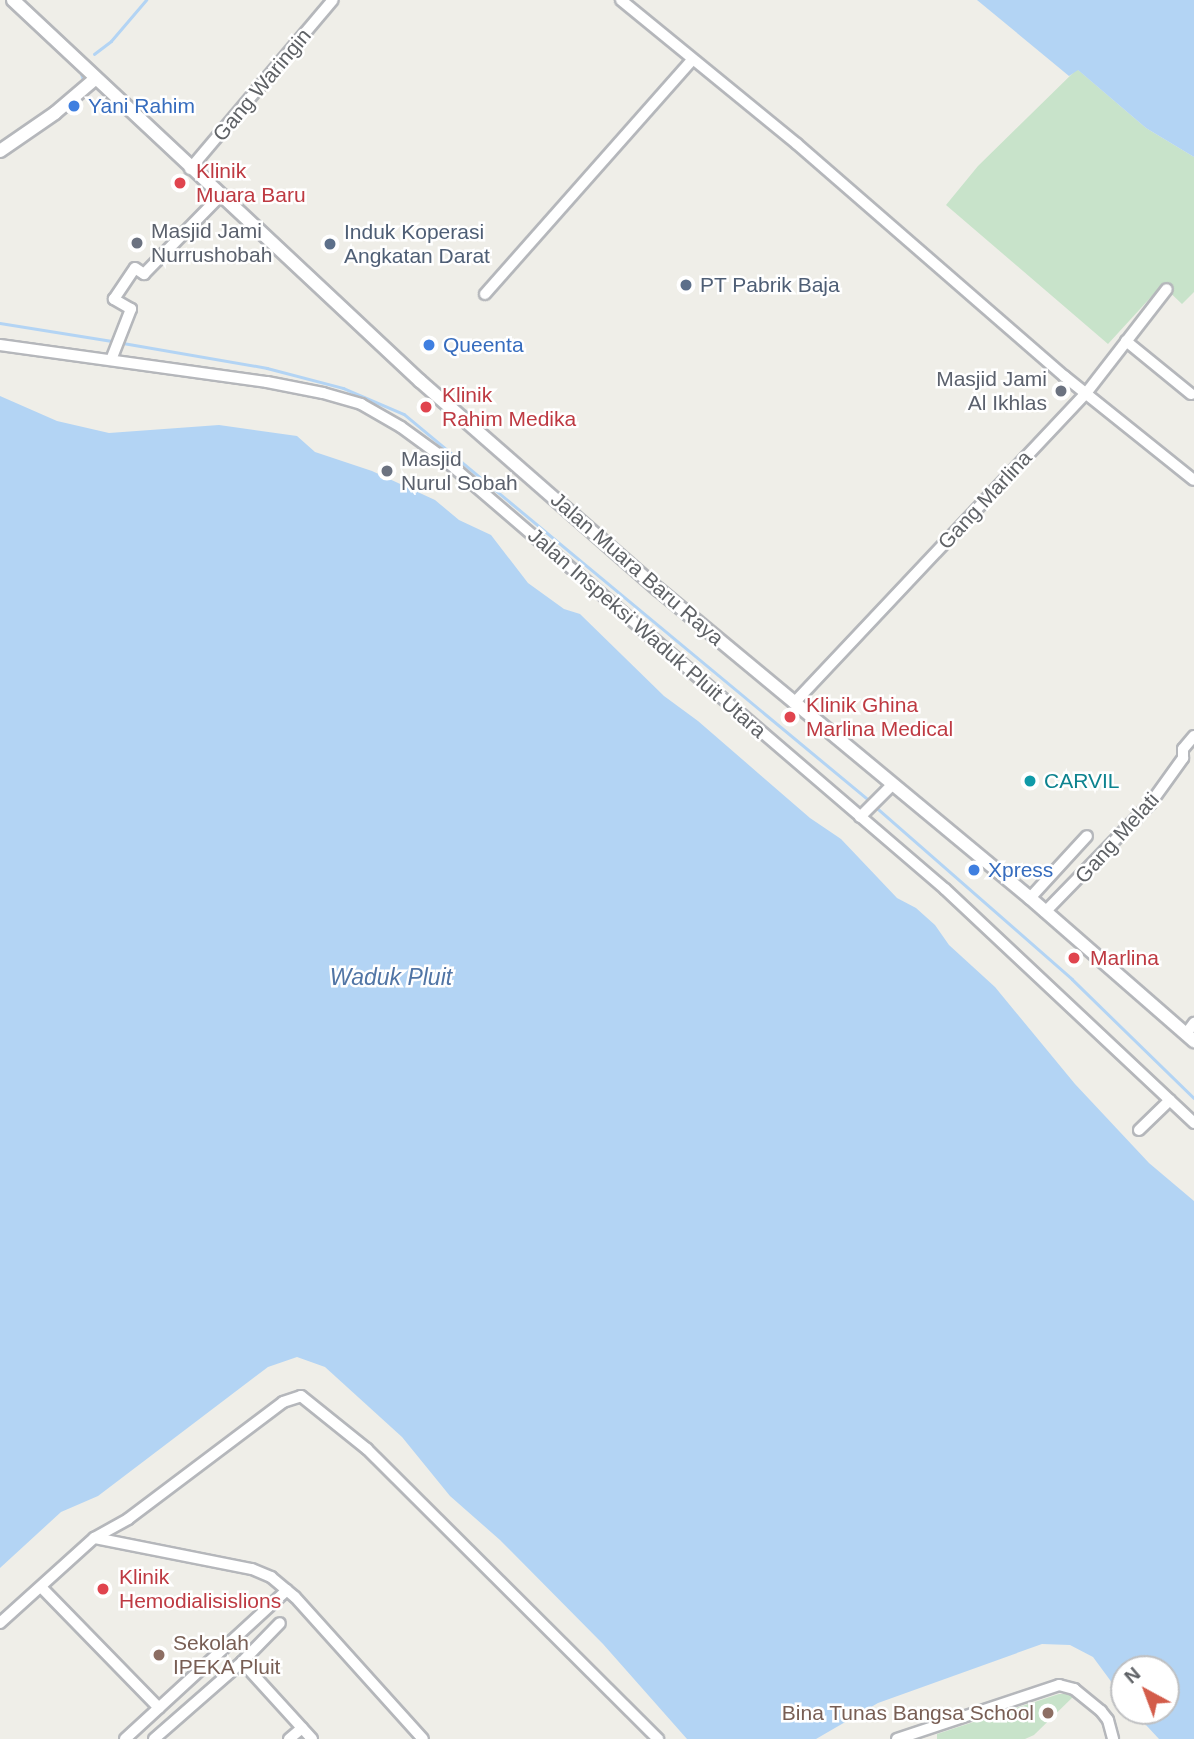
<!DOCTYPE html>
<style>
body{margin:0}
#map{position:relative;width:1194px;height:1739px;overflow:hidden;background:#efeee8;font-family:Helvetica,sans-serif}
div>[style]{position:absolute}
.green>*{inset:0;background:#c8e3ca}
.water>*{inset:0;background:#b3d4f4}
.stream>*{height:2.5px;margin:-1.25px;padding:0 1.25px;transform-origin:1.25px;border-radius:1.25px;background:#b3d4f4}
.roads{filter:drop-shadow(2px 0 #b5b7bb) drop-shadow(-2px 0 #b5b7bb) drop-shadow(0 2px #b5b7bb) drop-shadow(0 -2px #b5b7bb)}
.minor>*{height:10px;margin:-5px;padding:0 5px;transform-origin:5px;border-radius:5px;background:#fff}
.tertiary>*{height:12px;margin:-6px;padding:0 6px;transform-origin:6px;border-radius:6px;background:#fff}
.dots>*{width:19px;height:19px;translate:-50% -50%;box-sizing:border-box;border:4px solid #fff;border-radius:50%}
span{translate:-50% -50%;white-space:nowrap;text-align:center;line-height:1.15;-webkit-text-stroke:5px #fff;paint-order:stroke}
.street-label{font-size:21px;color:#5f6266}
.shop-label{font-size:21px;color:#366cbe}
.left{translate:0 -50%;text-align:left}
.health-label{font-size:21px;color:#be3a42}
.worship-label{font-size:21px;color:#5b616d}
.right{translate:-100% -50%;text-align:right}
.service-label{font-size:21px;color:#4e5e75}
.culture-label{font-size:21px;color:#0d838f}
.education-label{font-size:21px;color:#785e54}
.water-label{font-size:23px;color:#5175a5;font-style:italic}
.north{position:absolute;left:1110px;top:1655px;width:70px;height:70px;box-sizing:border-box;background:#fff;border:2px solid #bfc0c2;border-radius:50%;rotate:319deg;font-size:19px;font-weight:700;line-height:28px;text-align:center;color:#5f6266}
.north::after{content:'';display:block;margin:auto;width:24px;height:32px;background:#d35c4a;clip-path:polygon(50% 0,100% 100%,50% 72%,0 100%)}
</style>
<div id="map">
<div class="green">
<i style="clip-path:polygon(1077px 69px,1146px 128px,1194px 157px,1194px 292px,1182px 304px,1162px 285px,1108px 344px,946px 205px,978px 166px)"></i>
<i style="clip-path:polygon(1059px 1694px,1076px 1694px,1034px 1735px,1025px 1739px,937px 1739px,937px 1734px)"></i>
</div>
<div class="water">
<i style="clip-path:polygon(977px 0,1194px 0,1194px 157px,1146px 128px,1078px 70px,1069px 76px)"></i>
<i style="clip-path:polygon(0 396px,57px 421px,109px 433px,219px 425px,297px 436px,315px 452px,372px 471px,435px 500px,459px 520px,491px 535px,528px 583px,564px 609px,580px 614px,664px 696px,698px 721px,810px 818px,841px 839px,897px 898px,916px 908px,935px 925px,949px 945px,995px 987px,1075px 1084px,1149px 1163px,1194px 1201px,1194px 1739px,1159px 1739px,1133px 1711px,1166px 1711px,1166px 1669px,1124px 1669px,1124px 1699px,1093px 1657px,1070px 1645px,1042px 1644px,878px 1703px,816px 1739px,687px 1739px,603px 1644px,500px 1540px,450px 1496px,402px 1437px,325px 1367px,297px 1357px,268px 1367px,98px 1496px,61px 1512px,0 1568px)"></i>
</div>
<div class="stream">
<i style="left:94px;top:54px;width:21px;rotate:-37deg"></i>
<i style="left:111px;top:41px;width:54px;rotate:-49.5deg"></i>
<i style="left:75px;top:88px;width:11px;rotate:-45deg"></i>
<i style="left:83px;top:80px;width:9px;rotate:-108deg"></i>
<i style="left:0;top:323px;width:113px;rotate:9.1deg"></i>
<i style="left:123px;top:343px;width:146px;rotate:9.8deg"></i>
<i style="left:267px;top:368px;width:79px;rotate:14.7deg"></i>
<i style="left:343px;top:388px;width:66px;rotate:23.1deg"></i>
<i style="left:404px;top:414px;width:606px;rotate:39.71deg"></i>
<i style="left:877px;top:808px;width:259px;rotate:41.2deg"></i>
<i style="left:1072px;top:979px;width:170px;rotate:44.3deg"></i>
</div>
<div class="roads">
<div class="minor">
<i style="left:621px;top:0;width:227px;rotate:39.3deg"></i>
<i style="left:797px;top:144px;width:354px;rotate:41deg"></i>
<i style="left:1064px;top:376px;width:166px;rotate:38.7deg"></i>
<i style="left:190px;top:169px;width:221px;rotate:-49.8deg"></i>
<i style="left:485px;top:294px;width:312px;rotate:-48.5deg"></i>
<i style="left:1126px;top:341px;width:84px;rotate:39.2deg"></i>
<i style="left:0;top:345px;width:270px;rotate:7.9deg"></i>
<i style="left:267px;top:382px;width:57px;rotate:11.1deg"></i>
<i style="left:323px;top:393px;width:40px;rotate:16deg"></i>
<i style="left:361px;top:404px;width:46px;rotate:29.9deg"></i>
<i style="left:401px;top:427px;width:46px;rotate:36.1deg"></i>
<i style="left:438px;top:454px;width:668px;rotate:40.63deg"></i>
<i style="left:945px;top:889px;width:342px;rotate:43.2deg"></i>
<i style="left:111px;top:360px;width:55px;rotate:-68.6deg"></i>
<i style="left:131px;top:309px;width:20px;rotate:-150deg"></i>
<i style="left:114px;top:299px;width:37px;rotate:-56deg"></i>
<i style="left:135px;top:268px;width:11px;rotate:34deg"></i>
<i style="left:144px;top:274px;width:109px;rotate:-45.7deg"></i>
<i style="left:794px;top:703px;width:427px;rotate:-46.7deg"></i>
<i style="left:1087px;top:392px;width:130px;rotate:-52.2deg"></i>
<i style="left:860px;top:817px;width:44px;rotate:-45deg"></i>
<i style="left:1030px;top:898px;width:84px;rotate:-47.4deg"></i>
<i style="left:1045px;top:912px;width:151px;rotate:-45.8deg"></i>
<i style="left:1150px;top:804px;width:57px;rotate:-54.3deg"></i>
<i style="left:1183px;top:758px;width:9px;rotate:-90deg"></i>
<i style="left:1183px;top:749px;width:17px;rotate:-50deg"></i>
<i style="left:1186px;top:1034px;width:14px;rotate:-54deg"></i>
<i style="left:1139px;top:1130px;width:43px;rotate:-44.1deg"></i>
<i style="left:95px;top:1538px;width:160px;rotate:11.2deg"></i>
<i style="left:252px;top:1569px;width:21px;rotate:23deg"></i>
<i style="left:271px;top:1577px;width:31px;rotate:40deg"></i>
<i style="left:295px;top:1597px;width:191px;rotate:48deg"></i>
<i style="left:41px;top:1587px;width:169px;rotate:45.7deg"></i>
<i style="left:0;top:1623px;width:127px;rotate:-42.1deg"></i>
<i style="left:94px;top:1538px;width:39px;rotate:-29deg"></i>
<i style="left:128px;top:1519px;width:194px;rotate:-37deg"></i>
<i style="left:283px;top:1402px;width:19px;rotate:-18deg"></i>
<i style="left:301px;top:1396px;width:85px;rotate:38.8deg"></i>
<i style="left:367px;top:1449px;width:411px;rotate:44.9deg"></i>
<i style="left:242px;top:1662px;width:104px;rotate:47.7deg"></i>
<i style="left:125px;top:1739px;width:220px;rotate:-42.6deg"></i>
<i style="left:154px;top:1739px;width:117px;rotate:-41.2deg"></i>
<i style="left:242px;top:1662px;width:54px;rotate:-45.7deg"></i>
<i style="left:289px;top:1739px;width:17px;rotate:-40deg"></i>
<i style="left:897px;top:1739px;width:171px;rotate:-18.4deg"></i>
<i style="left:1059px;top:1685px;width:16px;rotate:15deg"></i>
<i style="left:1074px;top:1689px;width:35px;rotate:39deg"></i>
<i style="left:1101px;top:1711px;width:11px;rotate:52deg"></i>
<i style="left:1108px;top:1720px;width:20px;rotate:75deg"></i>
</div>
<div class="tertiary">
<i style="left:13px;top:0;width:558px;rotate:43.11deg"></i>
<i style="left:420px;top:381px;width:317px;rotate:41.2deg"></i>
<i style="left:659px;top:590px;width:482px;rotate:39.7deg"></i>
<i style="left:1030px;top:898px;width:218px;rotate:41.1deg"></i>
<i style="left:0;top:151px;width:67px;rotate:-34.6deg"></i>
<i style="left:55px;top:113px;width:52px;rotate:-40.4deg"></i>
</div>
</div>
<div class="dots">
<i style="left:74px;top:106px;background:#3f7fe0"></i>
<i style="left:180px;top:183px;background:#e0444e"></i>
<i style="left:137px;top:243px;background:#6b7280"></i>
<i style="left:330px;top:244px;background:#5c6f8a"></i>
<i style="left:686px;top:285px;background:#5c6f8a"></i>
<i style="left:429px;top:345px;background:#3f7fe0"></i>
<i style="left:1061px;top:391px;background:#6b7280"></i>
<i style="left:426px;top:407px;background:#e0444e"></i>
<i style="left:387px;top:471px;background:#6b7280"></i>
<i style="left:790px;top:717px;background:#e0444e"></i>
<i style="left:1030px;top:781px;background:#0f9aa8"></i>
<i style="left:974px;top:870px;background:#3f7fe0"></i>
<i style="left:1074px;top:958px;background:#e0444e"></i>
<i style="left:103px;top:1589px;background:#e0444e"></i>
<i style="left:159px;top:1655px;background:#8d6e63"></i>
<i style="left:1048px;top:1713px;background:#8d6e63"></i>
</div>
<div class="street-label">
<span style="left:262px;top:85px;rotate:-50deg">Gang Waringin</span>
<span style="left:985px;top:500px;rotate:-47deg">Gang Marlina</span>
<span style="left:637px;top:569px;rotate:41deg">Jalan Muara Baru Raya</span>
<span style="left:647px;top:633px;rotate:41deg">Jalan Inspeksi Waduk Pluit Utara</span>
<span style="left:1117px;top:838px;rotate:-48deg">Gang Melati</span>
</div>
<div class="shop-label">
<span class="left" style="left:88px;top:106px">Yani Rahim</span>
<span class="left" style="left:443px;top:345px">Queenta</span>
<span class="left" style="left:988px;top:870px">Xpress</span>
</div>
<div class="health-label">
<span class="left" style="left:196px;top:183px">Klinik<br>Muara Baru</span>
<span class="left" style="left:442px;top:407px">Klinik<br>Rahim Medika</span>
<span class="left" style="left:806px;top:717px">Klinik Ghina<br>Marlina Medical</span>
<span class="left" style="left:1090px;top:958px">Marlina</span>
<span class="left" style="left:119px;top:1589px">Klinik<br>Hemodialisislions</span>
</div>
<div class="worship-label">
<span class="left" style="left:151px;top:243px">Masjid Jami<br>Nurrushobah</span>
<span class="right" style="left:1047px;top:391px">Masjid Jami<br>Al Ikhlas</span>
<span class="left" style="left:401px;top:471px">Masjid<br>Nurul Sobah</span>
</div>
<div class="service-label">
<span class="left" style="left:344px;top:244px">Induk Koperasi<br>Angkatan Darat</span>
<span class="left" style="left:700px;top:285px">PT Pabrik Baja</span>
</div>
<div class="culture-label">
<span class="left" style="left:1044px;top:781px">CARVIL</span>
</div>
<div class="education-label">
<span class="left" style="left:173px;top:1655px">Sekolah<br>IPEKA Pluit</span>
<span class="right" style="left:1034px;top:1713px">Bina Tunas Bangsa School</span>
</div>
<div class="water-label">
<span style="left:391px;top:977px">Waduk Pluit</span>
</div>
<div class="north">N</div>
</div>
